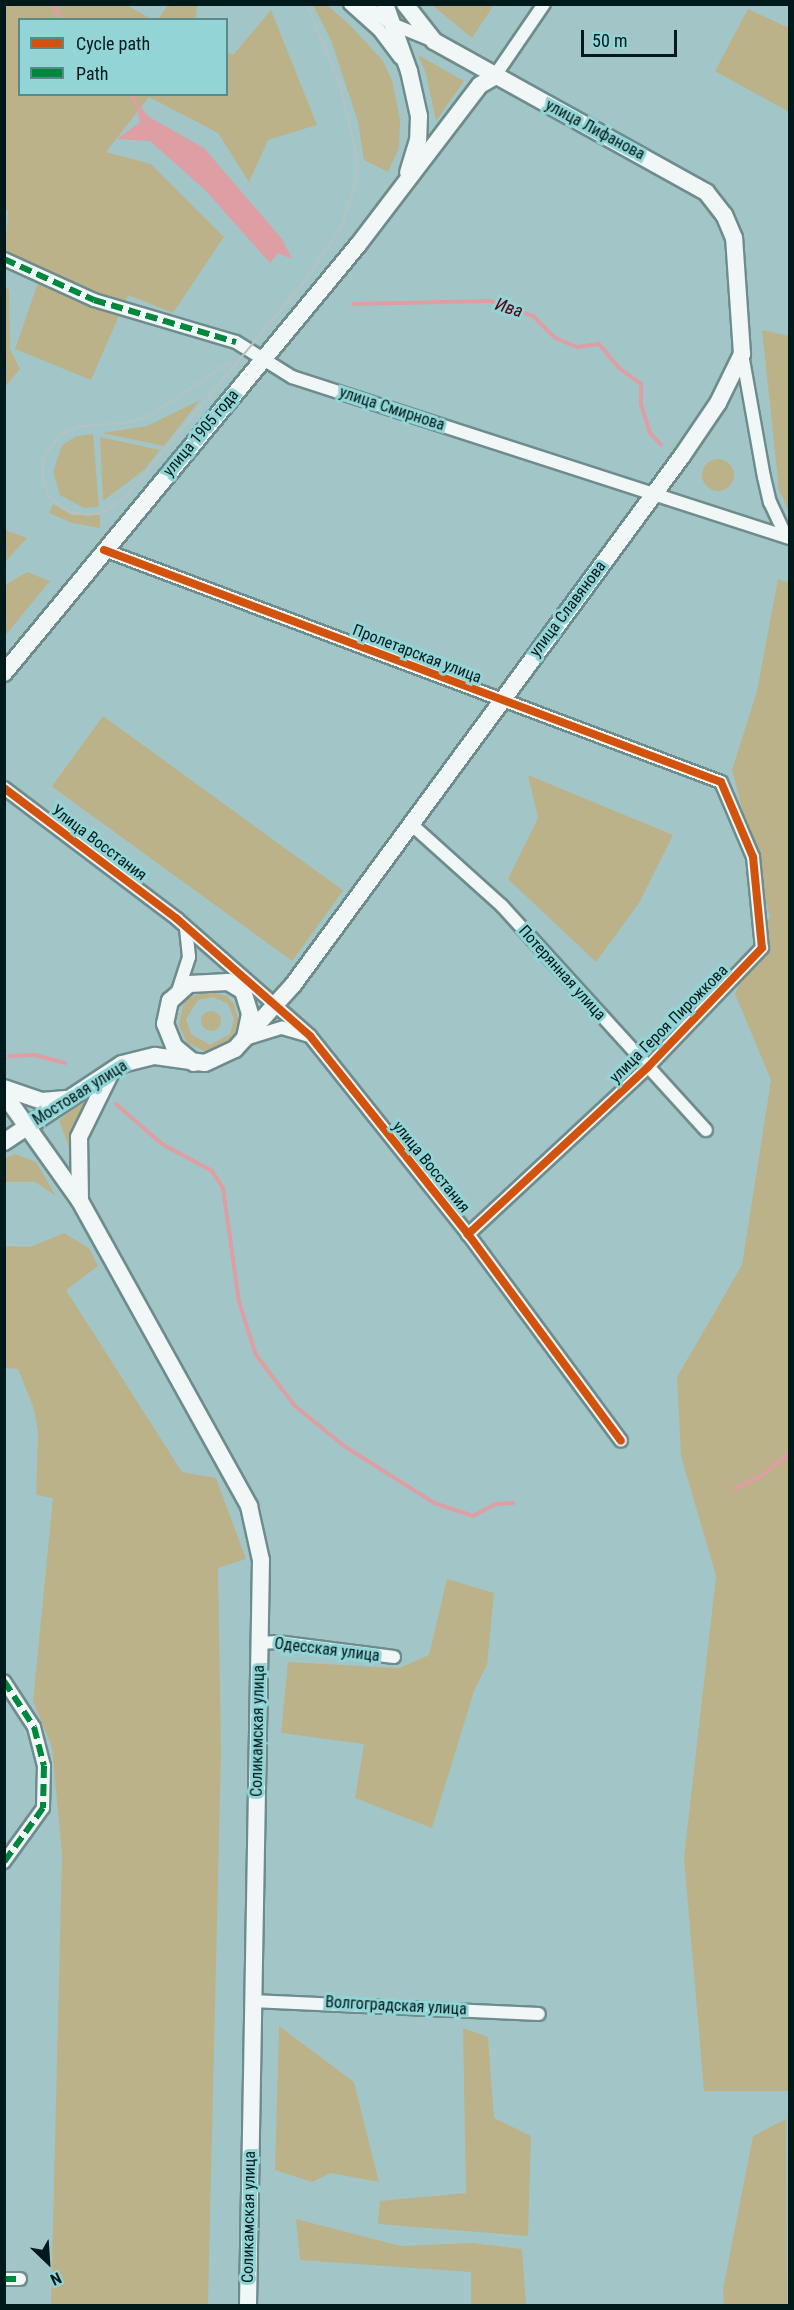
<!DOCTYPE html>
<meta charset="utf-8">
<style>
body{margin:0}
#map{position:relative;width:794px;height:2310px;overflow:hidden;background:#a2c6c7;font-family:"Roboto Condensed",sans-serif}
div>[style]{position:absolute}
.green>*{inset:0;background:#bcb289;transform-origin:0 0}
.round{border-radius:50%}
.water>*{inset:0;background:#dd9fa3}
.stream>*{height:4px;margin:-2px;padding:0 2px;transform-origin:2px;border-radius:2px;background:#dd9fa3}
.roads{filter:drop-shadow(2px 0 #6f8c8d) drop-shadow(-2px 0 #6f8c8d) drop-shadow(0 2px #6f8c8d) drop-shadow(0 -2px #6f8c8d)}
.minor>*{height:12px;margin:-6px;padding:0 6px;transform-origin:6px;border-radius:6px;background:#f1f6f7}
.major>*{height:16px;margin:-8px;padding:0 8px;transform-origin:8px;border-radius:8px;background:#f1f6f7}
.tram>*{height:1.5px;margin:-0.75px;padding:0 0.75px;transform-origin:0.75px;border-radius:0.75px;background:#b6c1c1}
.quiet>*{height:6px;margin-top:-3px;transform-origin:0;background:repeating-linear-gradient(90deg,#00873e 0 12px,transparent 0 18px)}
.cycleway>*{height:8px;margin:-4px;padding:0 4px;transform-origin:4px;border-radius:4px;background:#d1530e}
span{translate:-50% -50%;white-space:nowrap;text-align:center;line-height:1.15;-webkit-text-stroke:6px #93d5d6;paint-order:stroke}
.street-label{font-size:16px;color:#001a1b}
.water-label{font-size:18px;color:#560316;font-style:italic}
.frame{position:absolute;inset:0;border:6px solid #001a1b;pointer-events:none}
.legend{position:absolute;left:18px;top:18px;width:210px;height:78px;box-sizing:border-box;background:#93d5d6;border:2px solid #588a8b;margin:0;padding:8px 10px;list-style:none;font-size:18px;color:#001a1b}
.legend li{display:flex;align-items:center;gap:12px;height:30px}
.legend b{width:30px;border:2px solid #588a8b}
.north{position:absolute;left:18px;top:2232px;width:60px;height:60px;-webkit-text-stroke:4px #93d5d6;paint-order:stroke;rotate:155deg;font-size:16px;font-weight:700;line-height:24px;text-align:center;color:#001a1b}
.north::after{content:'';display:block;margin:auto;width:21px;height:27px;background:#001a1b;clip-path:polygon(50% 0,100% 100%,50% 72%,0 100%)}
.scale{position:absolute;left:581px;top:30px;width:96px;height:27px;box-sizing:border-box;border:3px solid #001a1b;border-top:0;padding-left:8px;font-size:18px;line-height:21px;white-space:nowrap;color:#001a1b;-webkit-text-stroke:4px #93d5d6;paint-order:stroke}
</style>
<div id="map">
<div class="green">
<i style="clip-path:polygon(4px 5px,126px 5px,152px 19px,20px 20px,20px 94px,226px 94px,227px 52px,233px 55px,271px 10px,317px 125px,268px 140px,249px 182px,218px 133px,149px 97px,106px 152px,151px 164px,224px 237px,173px 313px,128px 295px,91px 380px,15px 349px,42px 271px,5px 252px,8px 211px,4px 210px)"></i>
<i style="clip-path:polygon(168px 5px,197px 5px,196px 19px,158px 19px)"></i>
<i style="clip-path:polygon(313px 5px,327px 5px,353px 28px,383px 61px,392px 80px,400px 119px,399px 148px,388px 172px,364px 160px,358px 122px,331px 40px)"></i>
<i style="clip-path:polygon(432px 5px,494px 5px,472px 38px)"></i>
<i style="clip-path:polygon(748px 9px,789px 28px,789px 112px,715px 71px)"></i>
<i style="clip-path:polygon(418px 55px,464px 81px,436px 121px,426px 74px)"></i>
<i style="clip-path:polygon(5px 288px,9px 289px,10px 349px,20px 369px,5px 387px)"></i>
<i style="clip-path:polygon(762px 330px,789px 336px,789px 512px,779px 490px)"></i>
<i style="clip-path:polygon(200px 400px,164px 446px,102px 433px,147px 426px)"></i>
<i style="clip-path:polygon(93px 434px,99px 507px,84px 508px,60px 495px,53px 472px,62px 445px,77px 436px)"></i>
<i style="clip-path:polygon(100px 437px,160px 450px,144px 470px,103px 501px)"></i>
<i class="round" style="left:702px;top:459px;width:32px;height:32px"></i>
<i style="clip-path:polygon(53px 504px,72px 515px,100px 515px,100px 528px,72px 523px,49px 513px)"></i>
<i style="clip-path:polygon(5px 530px,27px 538px,5px 562px,4px 530px)"></i>
<i style="clip-path:polygon(27px 572px,50px 581px,5px 636px,5px 585px)"></i>
<i style="clip-path:polygon(778px 579px,790px 583px,789px 2091px,704px 2091px,684px 1858px,716px 1576px,681px 1456px,677px 1377px,742px 1265px,771px 1080px,735px 994px,770px 917px,732px 770px,757px 691px)"></i>
<i style="left:103px;top:716px;width:297px;height:87px;rotate:36deg"></i>
<i style="clip-path:polygon(528px 775px,673px 835px,639px 903px,596px 962px,508px 879px,538px 818px)"></i>
<i style="clip-path:polygon(evenodd,208px 991px,227px 996px,234px 1004px,239px 1022px,232px 1041px,215px 1051px,205px 1051px,187px 1043px,179px 1025px,183px 1005px,189px 998px,208px 991px,213px 997px,228px 1004px,234px 1019px,230px 1034px,210px 1045px,191px 1034px,186px 1019px,198px 1000px,213px 997px)"></i>
<i class="round" style="left:201px;top:1011px;width:20px;height:20px"></i>
<i style="clip-path:polygon(85px 1100px,73px 1131px,69px 1148px,59px 1120px)"></i>
<i style="clip-path:polygon(15px 1154px,36px 1162px,56px 1196px,35px 1182px,5px 1182px,5px 1158px)"></i>
<i style="clip-path:polygon(64px 1233px,89px 1248px,98px 1266px,66px 1290px,182px 1472px,216px 1478px,246px 1559px,218px 1568px,221px 1752px,208px 2305px,51px 2305px,62px 1855px,52px 1747px,33px 1701px,53px 1498px,36px 1495px,38px 1432px,34px 1409px,18px 1369px,5px 1368px,4px 1246px,30px 1247px)"></i>
<i style="clip-path:polygon(447px 1579px,494px 1593px,487px 1665px,474px 1691px,432px 1828px,355px 1798px,364px 1744px,281px 1733px,288px 1662px,399px 1668px,429px 1655px)"></i>
<i style="clip-path:polygon(279px 2026px,354px 2082px,379px 2182px,331px 2173px,312px 2182px,275px 2170px)"></i>
<i style="clip-path:polygon(463px 2028px,488px 2037px,494px 2118px,531px 2136px,528px 2236px,378px 2224px,380px 2201px,466px 2193px)"></i>
<i style="clip-path:polygon(786px 2119px,787px 2305px,724px 2305px,723px 2289px,753px 2136px)"></i>
<i style="clip-path:polygon(296px 2219px,401px 2246px,472px 2243px,522px 2249px,526px 2305px,471px 2305px,471px 2272px,300px 2260px)"></i>
</div>
<div class="water">
<i style="clip-path:polygon(135px 101px,149px 117px,204px 148px,282px 239px,292px 259px,278px 253px,270px 263px,205px 190px,150px 141px,117px 139px,140px 122px)"></i>
</div>
<div class="stream">
<i style="left:53px;top:4px;width:18px;rotate:63deg"></i>
<i style="left:130px;top:94px;width:11px;rotate:52deg"></i>
<i style="left:353px;top:304px;width:137px;rotate:-1.3deg"></i>
<i style="left:490px;top:301px;width:46px;rotate:19.2deg"></i>
<i style="left:533px;top:316px;width:31px;rotate:45deg"></i>
<i style="left:555px;top:338px;width:24px;rotate:22deg"></i>
<i style="left:577px;top:347px;width:22px;rotate:-8deg"></i>
<i style="left:599px;top:344px;width:31px;rotate:50deg"></i>
<i style="left:619px;top:368px;width:27px;rotate:36deg"></i>
<i style="left:641px;top:384px;width:20px;rotate:90deg"></i>
<i style="left:641px;top:404px;width:30px;rotate:73deg"></i>
<i style="left:650px;top:433px;width:16px;rotate:47deg"></i>
<i style="left:9px;top:1056px;width:26px;rotate:-2deg"></i>
<i style="left:35px;top:1055px;width:31px;rotate:15deg"></i>
<i style="left:116px;top:1104px;width:61px;rotate:41deg"></i>
<i style="left:162px;top:1144px;width:57px;rotate:28.4deg"></i>
<i style="left:212px;top:1171px;width:20px;rotate:57deg"></i>
<i style="left:223px;top:1188px;width:115px;rotate:82deg"></i>
<i style="left:239px;top:1302px;width:56px;rotate:72.2deg"></i>
<i style="left:256px;top:1355px;width:64px;rotate:52.6deg"></i>
<i style="left:295px;top:1406px;width:63px;rotate:39.2deg"></i>
<i style="left:344px;top:1446px;width:107px;rotate:32.3deg"></i>
<i style="left:434px;top:1503px;width:41px;rotate:18.4deg"></i>
<i style="left:473px;top:1516px;width:26px;rotate:-28deg"></i>
<i style="left:496px;top:1504px;width:17px;rotate:-3deg"></i>
<i style="left:736px;top:1488px;width:26px;rotate:-25deg"></i>
<i style="left:760px;top:1477px;width:38px;rotate:-39deg"></i>
</div>
<div class="roads">
<div class="minor">
<i style="left:350px;top:4px;width:39px;rotate:42deg"></i>
<i style="left:379px;top:30px;width:35px;rotate:53deg"></i>
<i style="left:363px;top:4px;width:35px;rotate:35deg"></i>
<i style="left:392px;top:24px;width:45px;rotate:22deg"></i>
<i style="left:494px;top:77px;width:88px;rotate:-55.6deg"></i>
<i style="left:4px;top:259px;width:99px;rotate:24.5deg"></i>
<i style="left:94px;top:300px;width:148px;rotate:16.5deg"></i>
<i style="left:236px;top:342px;width:66px;rotate:32deg"></i>
<i style="left:292px;top:377px;width:523px;rotate:17.92deg"></i>
<i style="left:742px;top:354px;width:125px;rotate:79.9deg"></i>
<i style="left:764px;top:477px;width:26px;rotate:77deg"></i>
<i style="left:770px;top:502px;width:38px;rotate:65deg"></i>
<i style="left:104px;top:550px;width:659px;rotate:20.61deg"></i>
<i style="left:721px;top:782px;width:82px;rotate:66.9deg"></i>
<i style="left:753px;top:857px;width:91px;rotate:84.4deg"></i>
<i style="left:762px;top:948px;width:165px;rotate:133.8deg"></i>
<i style="left:648px;top:1067px;width:246px;rotate:137.1deg"></i>
<i style="left:4px;top:788px;width:217px;rotate:37.1deg"></i>
<i style="left:177px;top:919px;width:177px;rotate:41.3deg"></i>
<i style="left:310px;top:1036px;width:253px;rotate:51.4deg"></i>
<i style="left:468px;top:1234px;width:257px;rotate:53.5deg"></i>
<i style="left:411px;top:824px;width:122px;rotate:42deg"></i>
<i style="left:502px;top:906px;width:303px;rotate:47.7deg"></i>
<i style="left:178px;top:991px;width:36px;rotate:-72deg"></i>
<i style="left:189px;top:957px;width:29px;rotate:-96deg"></i>
<i style="left:245px;top:1039px;width:39px;rotate:-17deg"></i>
<i style="left:282px;top:1028px;width:26px;rotate:16deg"></i>
<i style="left:260px;top:1643px;width:17px;rotate:-3deg"></i>
<i style="left:277px;top:1642px;width:118px;rotate:7.3deg"></i>
<i style="left:4px;top:1681px;width:55px;rotate:56.9deg"></i>
<i style="left:34px;top:1727px;width:40px;rotate:75.6deg"></i>
<i style="left:44px;top:1766px;width:42px;rotate:91.4deg"></i>
<i style="left:43px;top:1808px;width:67px;rotate:125.8deg"></i>
<i style="left:252px;top:2001px;width:287px;rotate:2.6deg"></i>
<i style="left:4px;top:2279px;width:16px"></i>
</div>
<div class="major">
<i style="left:385px;top:4px;width:71px;rotate:70.3deg"></i>
<i style="left:409px;top:71px;width:46px;rotate:77.5deg"></i>
<i style="left:419px;top:116px;width:24px;rotate:92deg"></i>
<i style="left:418px;top:140px;width:34px;rotate:107deg"></i>
<i style="left:4px;top:673px;width:555px;rotate:-50.41deg"></i>
<i style="left:358px;top:245px;width:201px;rotate:-52.7deg"></i>
<i style="left:480px;top:85px;width:16px;rotate:-30deg"></i>
<i style="left:194px;top:1063px;width:26px;rotate:-140deg"></i>
<i style="left:174px;top:1046px;width:24px;rotate:-112deg"></i>
<i style="left:165px;top:1024px;width:24px;rotate:-78deg"></i>
<i style="left:170px;top:1001px;width:25px;rotate:-42deg"></i>
<i style="left:189px;top:984px;width:39px;rotate:-3deg"></i>
<i style="left:228px;top:982px;width:17px;rotate:31deg"></i>
<i style="left:243px;top:991px;width:24px;rotate:73deg"></i>
<i style="left:250px;top:1014px;width:25px;rotate:102deg"></i>
<i style="left:4px;top:1088px;width:40px;rotate:18.9deg"></i>
<i style="left:42px;top:1101px;width:24px;rotate:-5deg"></i>
<i style="left:4px;top:1094px;width:131px;rotate:54.6deg"></i>
<i style="left:80px;top:1201px;width:349px;rotate:61deg"></i>
<i style="left:249px;top:1506px;width:55px;rotate:77.5deg"></i>
<i style="left:261px;top:1560px;width:746px;rotate:91deg"></i>
<i style="left:4px;top:1142px;width:141px;rotate:-33.5deg"></i>
<i style="left:122px;top:1064px;width:34px;rotate:-14deg"></i>
<i style="left:155px;top:1056px;width:50px;rotate:8deg"></i>
<i style="left:205px;top:1063px;width:33px;rotate:-25deg"></i>
<i style="left:235px;top:1049px;width:86px;rotate:-47.8deg"></i>
<i style="left:293px;top:985px;width:657px;rotate:-53.67deg"></i>
<i style="left:682px;top:456px;width:64px;rotate:-55.8deg"></i>
<i style="left:718px;top:403px;width:55px;rotate:-63.9deg"></i>
<i style="left:742px;top:354px;width:116px;rotate:-93.9deg"></i>
<i style="left:734px;top:238px;width:25px;rotate:-113deg"></i>
<i style="left:724px;top:215px;width:29px;rotate:-128deg"></i>
<i style="left:706px;top:192px;width:311px;rotate:-151deg"></i>
<i style="left:434px;top:41px;width:47px;rotate:-128.1deg"></i>
<i style="left:80px;top:1200px;width:63px;rotate:-90.9deg"></i>
<i style="left:79px;top:1137px;width:72px;rotate:-63.8deg"></i>
</div>
</div>
<div class="tram">
<i style="left:229px;top:363px;width:94px;rotate:145.8deg"></i>
<i style="left:151px;top:416px;width:24px;rotate:163deg"></i>
<i style="left:128px;top:423px;width:50px;rotate:175.4deg"></i>
<i style="left:78px;top:427px;width:20px;rotate:156deg"></i>
<i style="left:60px;top:435px;width:30px;rotate:124deg"></i>
<i style="left:43px;top:460px;width:19px;rotate:90deg"></i>
<i style="left:43px;top:479px;width:19px;rotate:69deg"></i>
<i style="left:50px;top:497px;width:25px;rotate:37deg"></i>
<i style="left:70px;top:512px;width:18px;rotate:9deg"></i>
<i style="left:88px;top:515px;width:14px;rotate:-8deg"></i>
<i style="left:102px;top:513px;width:25px;rotate:-32deg"></i>
<i style="left:123px;top:500px;width:285px;rotate:-50.3deg"></i>
<i style="left:305px;top:281px;width:64px;rotate:-55.8deg"></i>
<i style="left:341px;top:228px;width:47px;rotate:-71.6deg"></i>
<i style="left:356px;top:183px;width:25px;rotate:-88deg"></i>
<i style="left:357px;top:158px;width:75px;rotate:-103.1deg"></i>
<i style="left:340px;top:85px;width:87px;rotate:-112.2deg"></i>
</div>
<div class="quiet">
<i style="left:4px;top:259px;width:99px;rotate:24.5deg"></i>
<i style="left:94px;top:300px;width:148px;rotate:16.5deg"></i>
<i style="left:4px;top:1681px;width:55px;rotate:56.9deg"></i>
<i style="left:34px;top:1727px;width:40px;rotate:75.6deg"></i>
<i style="left:44px;top:1766px;width:42px;rotate:91.4deg"></i>
<i style="left:43px;top:1808px;width:67px;rotate:125.8deg"></i>
<i style="left:4px;top:2279px;width:16px"></i>
</div>
<div class="cycleway">
<i style="left:104px;top:550px;width:659px;rotate:20.61deg"></i>
<i style="left:721px;top:782px;width:82px;rotate:66.9deg"></i>
<i style="left:753px;top:857px;width:91px;rotate:84.4deg"></i>
<i style="left:762px;top:948px;width:165px;rotate:133.8deg"></i>
<i style="left:648px;top:1067px;width:246px;rotate:137.1deg"></i>
<i style="left:4px;top:788px;width:217px;rotate:37.1deg"></i>
<i style="left:177px;top:919px;width:177px;rotate:41.3deg"></i>
<i style="left:310px;top:1036px;width:253px;rotate:51.4deg"></i>
<i style="left:468px;top:1234px;width:257px;rotate:53.5deg"></i>
</div>
<div class="street-label">
<span style="left:595px;top:130px;rotate:28deg">улица Лифанова</span>
<span style="left:392px;top:409px;rotate:18deg">улица Смирнова</span>
<span style="left:201px;top:433px;rotate:-50deg">улица 1905 года</span>
<span style="left:568px;top:609px;rotate:-53deg">улица Славянова</span>
<span style="left:417px;top:654px;rotate:21deg">Пролетарская улица</span>
<span style="left:99px;top:843px;rotate:37deg">Улица Восстания</span>
<span style="left:562px;top:973px;rotate:48deg">Потерянная улица</span>
<span style="left:669px;top:1024px;rotate:-45deg">улица Героя Пирожкова</span>
<span style="left:80px;top:1093px;rotate:-32deg">Мостовая улица</span>
<span style="left:431px;top:1167px;rotate:51deg">улица Восстания</span>
<span style="left:327px;top:1650px;rotate:7deg">Одесская улица</span>
<span style="left:258px;top:1731px;rotate:-89deg">Соликамская улица</span>
<span style="left:396px;top:2006px;rotate:3deg">Волгоградская улица</span>
<span style="left:249px;top:2217px;rotate:-89deg">Соликамская улица</span>
</div>
<div class="water-label">
<span style="left:509px;top:308px;rotate:17deg">Ива</span>
</div>
<div class="frame"></div>
<ul class="legend">
<li><b style="height:8px;background:#d1530e"></b>Cycle path</li>
<li><b style="height:8px;background:#00873e"></b>Path</li>
</ul>
<div class="north">N</div>
<div class="scale">50 m</div>
</div>
